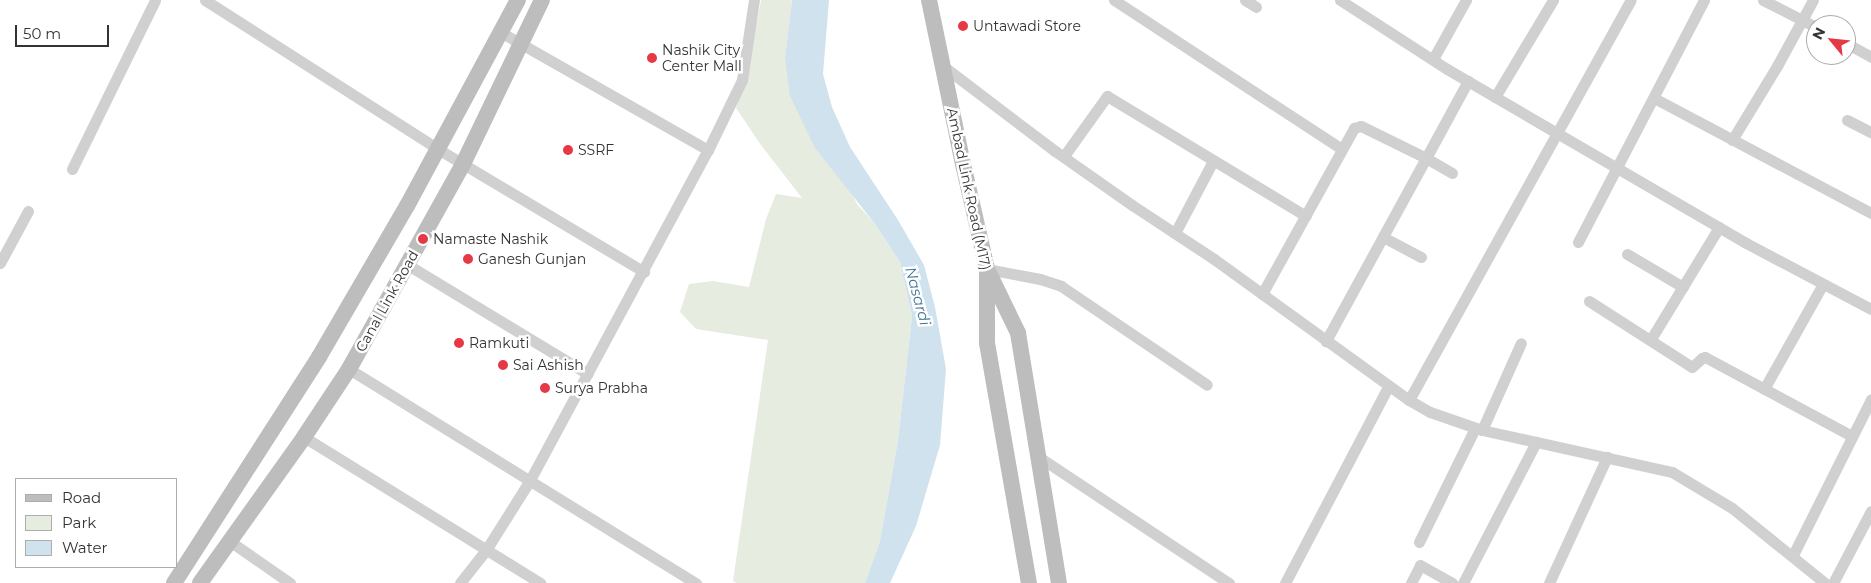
<!DOCTYPE html>
<style>
body{margin:0}
#map{position:relative;width:1871px;height:583px;overflow:hidden;background:#fff;font-family:Montserrat,sans-serif}
div>[style]{position:absolute}
.green>*{inset:0;background:#e6ecdf}
.water>*{inset:0;background:#cfe2ee}
.minor>*{height:11px;margin:-5.5px;padding:0 5.5px;transform-origin:5.5px;border-radius:5.5px;background:#d0d0d0}
.secondary>*{height:16px;margin:-8px;padding:0 8px;transform-origin:8px;border-radius:8px;background:#bdbdbd}
.dots>*{width:14px;height:14px;translate:-50% -50%;box-sizing:border-box;border:2px solid #fff;border-radius:50%}
span{translate:-50% -50%;white-space:nowrap;text-align:center;line-height:1.15;-webkit-text-stroke:5px #fff;paint-order:stroke}
.poi-label{font-size:14px;color:#333}
.left{translate:0 -50%;text-align:left}
.street-label{font-size:14px;color:#333}
.water-label{font-size:15px;color:#3f7597;font-style:italic}
.legend{position:absolute;left:15px;top:478px;width:162px;height:90px;box-sizing:border-box;background:#fff;border:1px solid #adadad;margin:0;padding:6px 9px;list-style:none;font-size:15px;color:#333}
.legend li{display:flex;align-items:center;gap:10px;height:25px}
.legend b{width:25px;border:1px solid #adadad}
.north{position:absolute;left:1806px;top:15px;width:50px;height:50px;box-sizing:border-box;background:#fff;border:1px solid #adadad;border-radius:50%;rotate:298deg;font-size:14px;font-weight:700;line-height:20px;text-align:center;color:#333}
.north::after{content:'';display:block;margin:auto;width:18px;height:22px;background:#e63946;clip-path:polygon(50% 0,100% 100%,50% 72%,0 100%)}
.scale{position:absolute;left:15px;top:25px;width:94px;height:22px;box-sizing:border-box;border:2px solid #333;border-top:0;padding-left:6px;font-size:15px;line-height:18px;white-space:nowrap;color:#333;-webkit-text-stroke:4px #fff;paint-order:stroke}
</style>
<div id="map">
<div class="green">
<i style="clip-path:polygon(761px 0,792px 0,785px 57px,857px 204px,875px 224px,900px 262px,912px 316px,898px 440px,880px 541px,865px 583px,737px 583px,733px 581px,768px 340px,696px 329px,680px 312px,689px 284px,713px 281px,749px 287px,766px 219px,776px 194px,802px 198px,761px 145px,736px 108px,749px 65px)"></i>
</div>
<div class="water">
<i style="clip-path:polygon(792px 0,829px 0,823px 74px,832px 107px,850px 147px,898px 220px,924px 265px,935px 307px,946px 369px,940px 445px,916px 526px,890px 583px,865px 583px,880px 541px,898px 440px,912px 316px,900px 262px,875px 224px,815px 148px,790px 96px,785px 57px)"></i>
</div>
<div class="minor">
<i style="left:205px;top:0;width:277px;rotate:32.6deg"></i>
<i style="left:438px;top:149px;width:240px;rotate:30.8deg"></i>
<i style="left:1114px;top:0;width:272px;rotate:33.2deg"></i>
<i style="left:1245px;top:0;width:13px;rotate:32deg"></i>
<i style="left:1340px;top:0;width:127px;rotate:32.8deg"></i>
<i style="left:1447px;top:69px;width:346px;rotate:30.2deg"></i>
<i style="left:1746px;top:243px;width:141px;rotate:27.8deg"></i>
<i style="left:1763px;top:0;width:59px;rotate:27deg"></i>
<i style="left:502px;top:33px;width:237px;rotate:29.6deg"></i>
<i style="left:1846px;top:43px;width:29px;rotate:29deg"></i>
<i style="left:1433px;top:59px;width:68px;rotate:-60.8deg"></i>
<i style="left:943px;top:66px;width:141px;rotate:37.2deg"></i>
<i style="left:1055px;top:151px;width:94px;rotate:35deg"></i>
<i style="left:1132px;top:205px;width:98px;rotate:33.4deg"></i>
<i style="left:1214px;top:259px;width:241px;rotate:35.9deg"></i>
<i style="left:1409px;top:400px;width:24px;rotate:30deg"></i>
<i style="left:1430px;top:412px;width:55px;rotate:19.1deg"></i>
<i style="left:1482px;top:430px;width:195px;rotate:12.5deg"></i>
<i style="left:1672px;top:472px;width:70px;rotate:31deg"></i>
<i style="left:1732px;top:508px;width:119px;rotate:38.9deg"></i>
<i style="left:1495px;top:97px;width:113px;rotate:-59.1deg"></i>
<i style="left:1654px;top:98px;width:246px;rotate:27.9deg"></i>
<i style="left:1847px;top:120px;width:27px;rotate:27deg"></i>
<i style="left:1732px;top:140px;width:87px;rotate:-58.7deg"></i>
<i style="left:1777px;top:66px;width:75px;rotate:-61.4deg"></i>
<i style="left:1064px;top:156px;width:74px;rotate:-54.4deg"></i>
<i style="left:1107px;top:96px;width:232px;rotate:31.1deg"></i>
<i style="left:72px;top:169px;width:188px;rotate:-63.8deg"></i>
<i style="left:1452px;top:173px;width:30px;rotate:-150deg"></i>
<i style="left:1426px;top:158px;width:88px;rotate:-61.4deg"></i>
<i style="left:1175px;top:233px;width:81px;rotate:-62.2deg"></i>
<i style="left:1383px;top:237px;width:43px;rotate:27.8deg"></i>
<i style="left:1578px;top:242px;width:273px;rotate:-62.5deg"></i>
<i style="left:1627px;top:254px;width:65px;rotate:30.5deg"></i>
<i style="left:0;top:263px;width:59px;rotate:-61.7deg"></i>
<i style="left:408px;top:265px;width:210px;rotate:31.2deg"></i>
<i style="left:987px;top:269px;width:54px;rotate:10.7deg"></i>
<i style="left:1040px;top:279px;width:22px;rotate:18deg"></i>
<i style="left:1061px;top:286px;width:176px;rotate:34.1deg"></i>
<i style="left:1262px;top:294px;width:190px;rotate:-61deg"></i>
<i style="left:1354px;top:128px;width:7px;rotate:-16deg"></i>
<i style="left:1361px;top:126px;width:72px;rotate:26.2deg"></i>
<i style="left:1426px;top:158px;width:209px;rotate:118.7deg"></i>
<i style="left:1589px;top:301px;width:122px;rotate:32.7deg"></i>
<i style="left:1692px;top:367px;width:13px;rotate:-42deg"></i>
<i style="left:1702px;top:358px;width:3px;rotate:-18deg"></i>
<i style="left:1705px;top:357px;width:167px;rotate:28.3deg"></i>
<i style="left:1651px;top:339px;width:131px;rotate:-58.7deg"></i>
<i style="left:349px;top:369px;width:408px;rotate:31.7deg"></i>
<i style="left:1764px;top:389px;width:120px;rotate:-60.7deg"></i>
<i style="left:1409px;top:400px;width:457px;rotate:-61deg"></i>
<i style="left:1482px;top:430px;width:95px;rotate:-65.9deg"></i>
<i style="left:304px;top:437px;width:278px;rotate:31.7deg"></i>
<i style="left:1036px;top:455px;width:232px;rotate:33.6deg"></i>
<i style="left:231px;top:542px;width:72px;rotate:34.8deg"></i>
<i style="left:1419px;top:542px;width:127px;rotate:-63.8deg"></i>
<i style="left:1793px;top:555px;width:174px;rotate:-63.4deg"></i>
<i style="left:460px;top:583px;width:42px;rotate:-51.8deg"></i>
<i style="left:486px;top:550px;width:83px;rotate:-57.8deg"></i>
<i style="left:530px;top:480px;width:375px;rotate:-61.7deg"></i>
<i style="left:708px;top:150px;width:78px;rotate:-64.1deg"></i>
<i style="left:742px;top:80px;width:81px;rotate:-81.5deg"></i>
<i style="left:1285px;top:583px;width:221px;rotate:-62.3deg"></i>
<i style="left:1411px;top:583px;width:20px;rotate:-63deg"></i>
<i style="left:1420px;top:565px;width:37px;rotate:29deg"></i>
<i style="left:1463px;top:583px;width:159px;rotate:-62.6deg"></i>
<i style="left:1549px;top:583px;width:139px;rotate:-65.3deg"></i>
<i style="left:1833px;top:583px;width:81px;rotate:-62.2deg"></i>
</div>
<div class="secondary">
<i style="left:929px;top:0;width:167px;rotate:78.3deg"></i>
<i style="left:963px;top:164px;width:108px;rotate:77.1deg"></i>
<i style="left:987px;top:269px;width:74px;rotate:90deg"></i>
<i style="left:987px;top:343px;width:244px;rotate:80.1deg"></i>
<i style="left:989px;top:273px;width:67px;rotate:64.2deg"></i>
<i style="left:1018px;top:333px;width:253px;rotate:80.7deg"></i>
<i style="left:174px;top:583px;width:269px;rotate:-57.3deg"></i>
<i style="left:319px;top:357px;width:175px;rotate:-59.8deg"></i>
<i style="left:407px;top:206px;width:234px;rotate:-61.7deg"></i>
<i style="left:200px;top:583px;width:179px;rotate:-54.5deg"></i>
<i style="left:304px;top:437px;width:82px;rotate:-56.5deg"></i>
<i style="left:349px;top:369px;width:235px;rotate:-60.9deg"></i>
<i style="left:463px;top:164px;width:182px;rotate:-64.3deg"></i>
</div>
<div class="dots">
<i style="left:963px;top:26px;background:#e63946"></i>
<i style="left:652px;top:58px;background:#e63946"></i>
<i style="left:568px;top:150px;background:#e63946"></i>
<i style="left:423px;top:239px;background:#e63946"></i>
<i style="left:468px;top:259px;background:#e63946"></i>
<i style="left:459px;top:343px;background:#e63946"></i>
<i style="left:503px;top:365px;background:#e63946"></i>
<i style="left:545px;top:388px;background:#e63946"></i>
</div>
<div class="poi-label">
<span class="left" style="left:973px;top:26px">Untawadi Store</span>
<span class="left" style="left:662px;top:58px">Nashik City<br>Center Mall</span>
<span class="left" style="left:578px;top:150px">SSRF</span>
<span class="left" style="left:433px;top:239px">Namaste Nashik</span>
<span class="left" style="left:478px;top:259px">Ganesh Gunjan</span>
<span class="left" style="left:469px;top:343px">Ramkuti</span>
<span class="left" style="left:513px;top:365px">Sai Ashish</span>
<span class="left" style="left:555px;top:388px">Surya Prabha</span>
</div>
<div class="street-label">
<span style="left:969px;top:189px;rotate:78deg">Ambad Link Road (M17)</span>
<span style="left:387px;top:301px;rotate:-61deg">Canal Link Road</span>
</div>
<div class="water-label">
<span style="left:918px;top:296px;rotate:75deg">Nasardi</span>
</div>
<ul class="legend">
<li><b style="height:6px;background:#bdbdbd"></b>Road</li>
<li><b style="height:14px;background:#e6ecdf"></b>Park</li>
<li><b style="height:14px;background:#cfe2ee"></b>Water</li>
</ul>
<div class="north">N</div>
<div class="scale">50 m</div>
</div>
